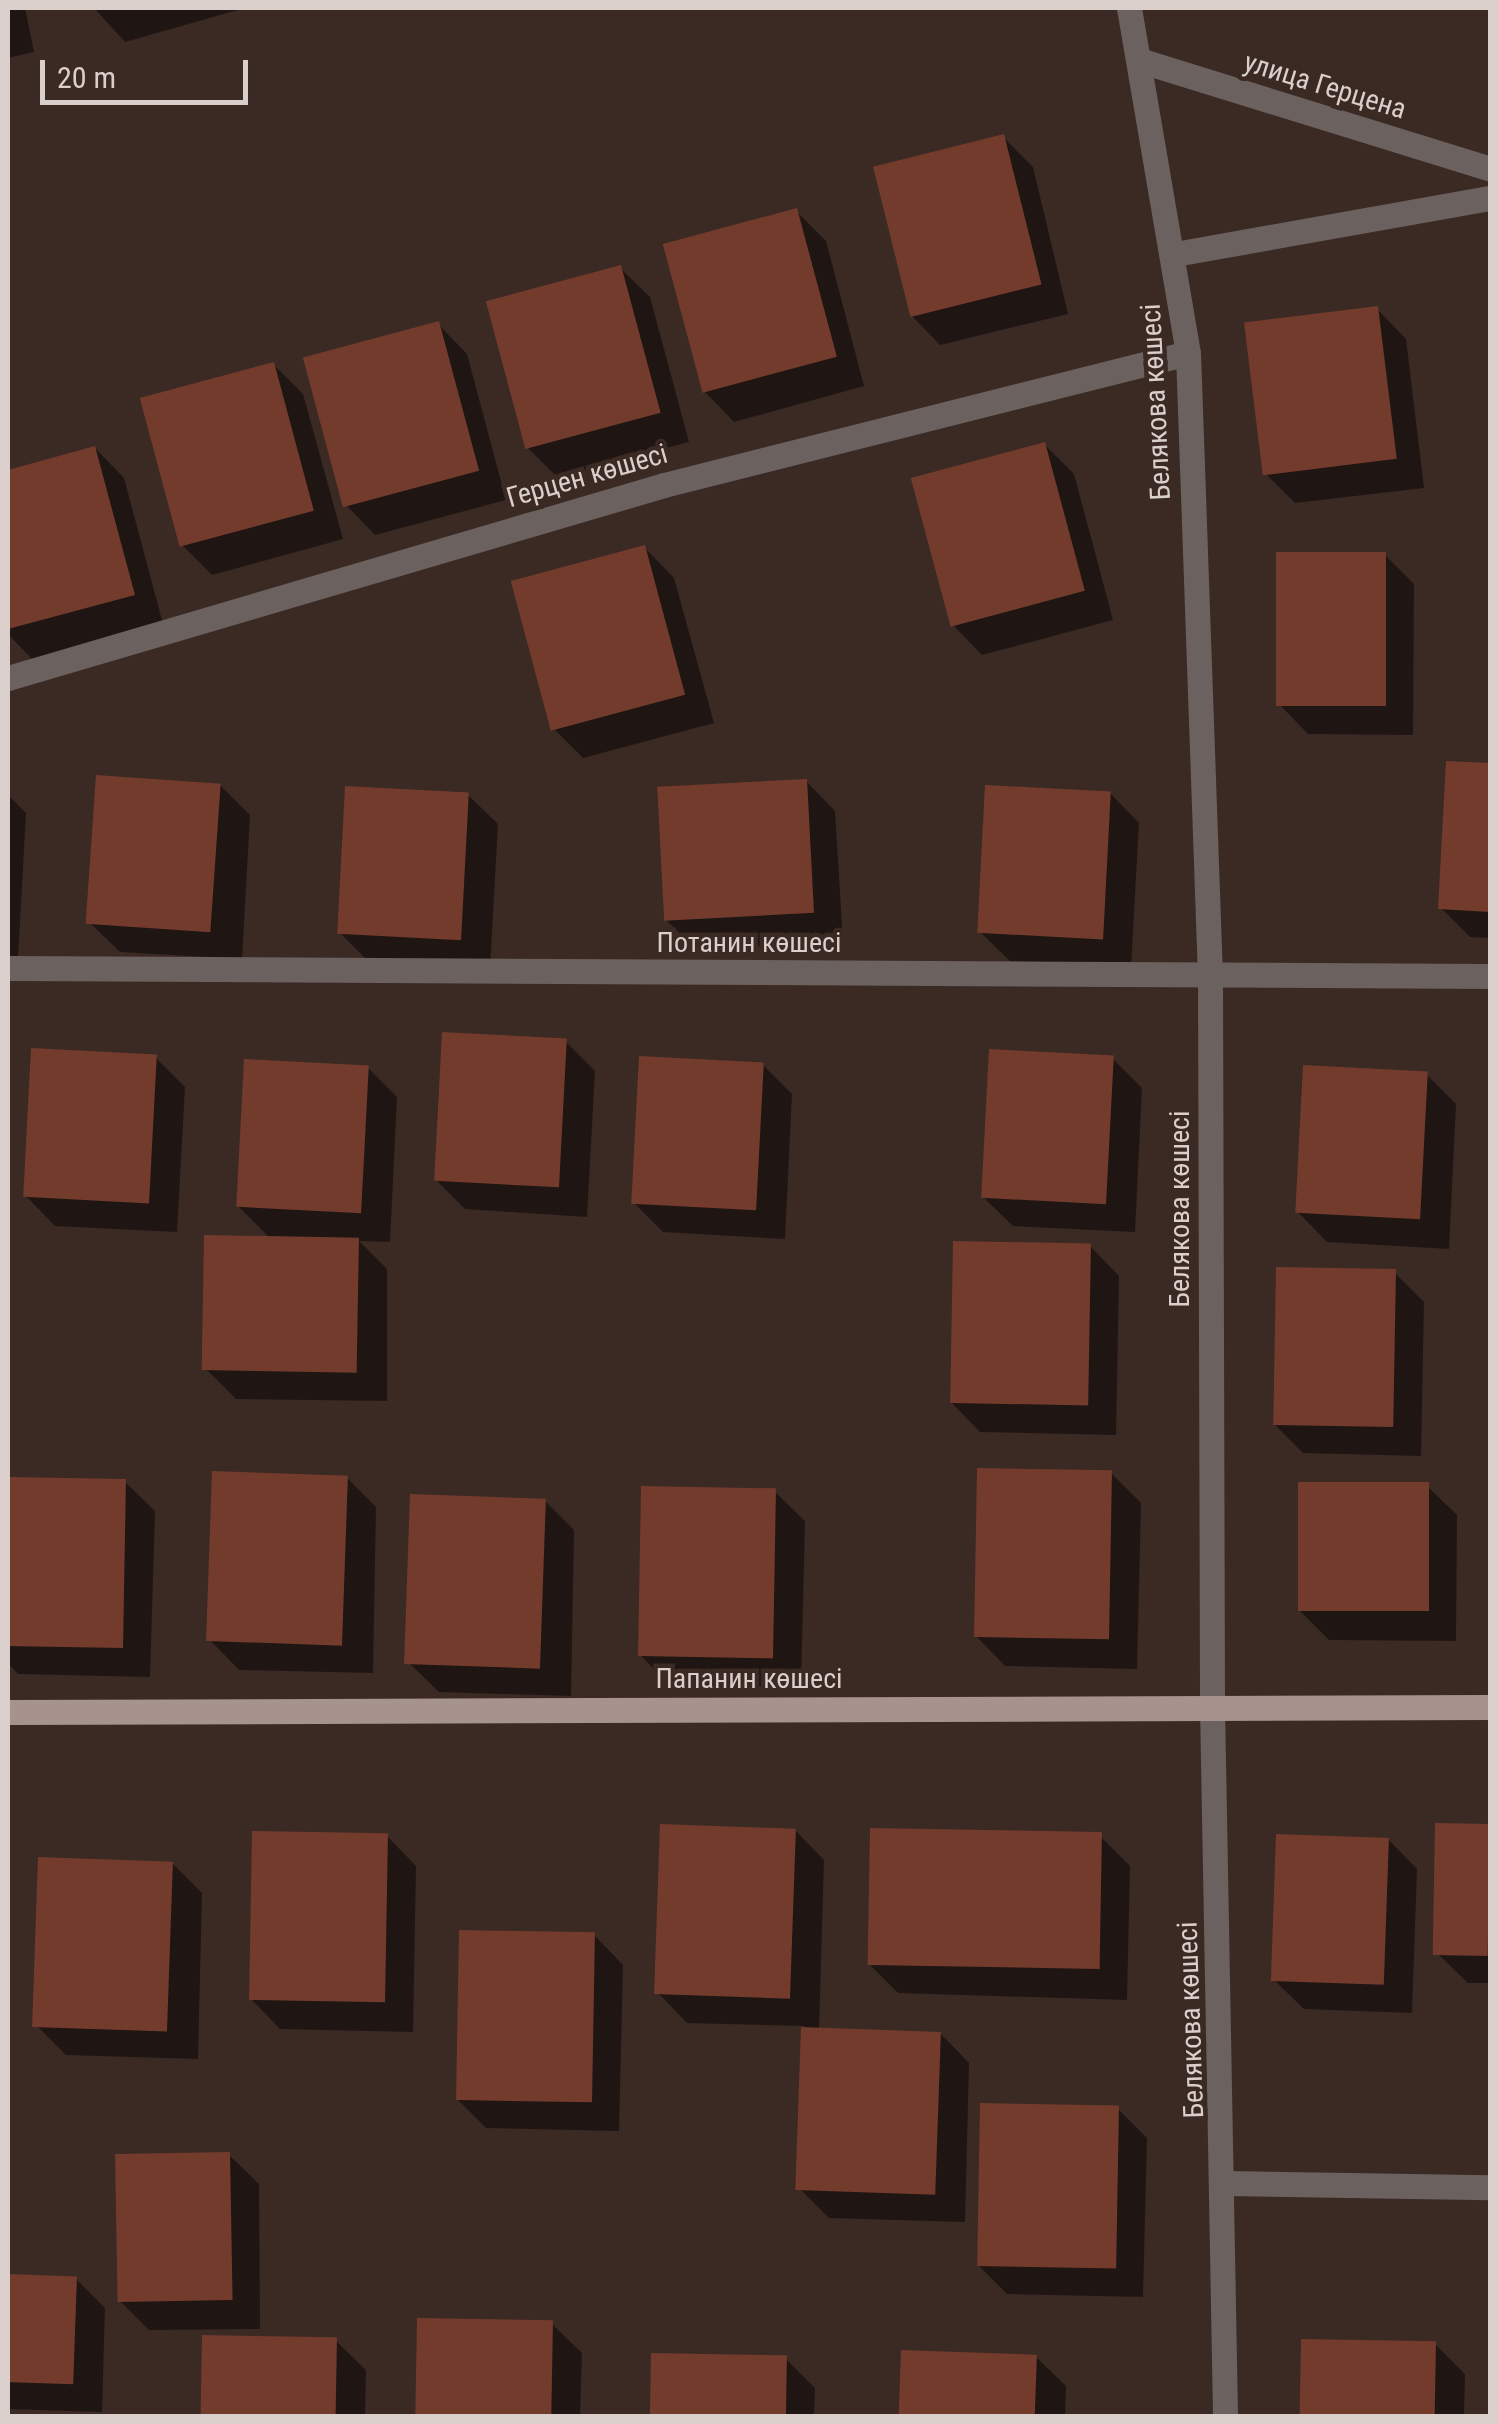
<!DOCTYPE html>
<meta charset="utf-8">
<style>
body{margin:0}
#map{position:relative;width:1498px;height:2424px;overflow:hidden;background:#3b2924;font-family:"Roboto Condensed",sans-serif}
div>[style]{position:absolute}
.shadow>*{inset:0;background:#0007}
.building>*{inset:0;background:#723b2c;transform-origin:0 0}
.minor>*{height:25px;margin:-12.5px;padding:0 12.5px;transform-origin:12.5px;border-radius:12.5px;background:#6b615f}
.major>*{height:25px;margin:-12.5px;padding:0 12.5px;transform-origin:12.5px;border-radius:12.5px;background:#a7938e}
span{translate:-50% -50%;white-space:nowrap;text-align:center;line-height:1.15;-webkit-text-stroke:9px #3b2924;paint-order:stroke}
.street-label{font-size:28px;color:#dbcfcb}
.frame{position:absolute;inset:0;border:10px solid #dbcfcb;pointer-events:none}
.scale{position:absolute;left:40px;top:60px;width:208px;height:45px;box-sizing:border-box;border:5px solid #dbcfcb;border-top:0;padding-left:12px;font-size:30px;line-height:35px;white-space:nowrap;color:#dbcfcb;-webkit-text-stroke:8px #3b2924;paint-order:stroke}
</style>
<div id="map">
<div class="shadow">
<i style="clip-path:polygon(8px 8px,25px 8px,34px 52px,8px 58px)"></i>
<i style="clip-path:polygon(94px 8px,245px 8px,125px 42px)"></i>
<i style="clip-path:polygon(1003px 137px,1033px 167px,1068px 314px,940px 345px,911px 315px)"></i>
<i style="clip-path:polygon(796px 211px,826px 241px,864px 386px,734px 422px,705px 392px)"></i>
<i style="clip-path:polygon(620px 268px,650px 297px,689px 442px,557px 477px,528px 448px)"></i>
<i style="clip-path:polygon(1377px 309px,1406px 339px,1424px 488px,1295px 503px,1266px 474px)"></i>
<i style="clip-path:polygon(438px 324px,467px 354px,506px 500px,375px 535px,346px 505px)"></i>
<i style="clip-path:polygon(274px 365px,303px 394px,343px 539px,212px 575px,183px 546px)"></i>
<i style="clip-path:polygon(1044px 444px,1074px 474px,1113px 620px,982px 655px,953px 625px)"></i>
<i style="clip-path:polygon(95px 448px,124px 478px,163px 624px,32px 659px,8px 634px,8px 472px)"></i>
<i style="clip-path:polygon(645px 548px,674px 578px,714px 723px,583px 758px,554px 729px)"></i>
<i style="clip-path:polygon(1385px 555px,1414px 584px,1413px 735px,1308px 734px,1279px 704px)"></i>
<i style="clip-path:polygon(1448px 763px,1490px 766px,1490px 938px,1470px 937px,1441px 908px)"></i>
<i style="clip-path:polygon(806px 781px,835px 811px,843px 942px,696px 949px,666px 920px)"></i>
<i style="clip-path:polygon(220px 785px,250px 815px,242px 959px,120px 952px,90px 923px)"></i>
<i style="clip-path:polygon(1110px 793px,1139px 823px,1131px 968px,1010px 961px,980px 932px)"></i>
<i style="clip-path:polygon(8px 795px,26px 813px,18px 958px,8px 958px)"></i>
<i style="clip-path:polygon(468px 795px,498px 824px,490px 969px,369px 962px,340px 933px)"></i>
<i style="clip-path:polygon(566px 1042px,595px 1071px,587px 1217px,465px 1209px,436px 1180px)"></i>
<i style="clip-path:polygon(156px 1058px,185px 1087px,177px 1232px,55px 1226px,26px 1196px)"></i>
<i style="clip-path:polygon(1113px 1059px,1142px 1088px,1135px 1232px,1013px 1226px,983px 1197px)"></i>
<i style="clip-path:polygon(763px 1065px,792px 1094px,785px 1239px,663px 1232px,634px 1203px)"></i>
<i style="clip-path:polygon(368px 1068px,397px 1097px,390px 1242px,359px 1241px,387px 1269px,387px 1401px,236px 1399px,206px 1369px,270px 1238px,238px 1206px)"></i>
<i style="clip-path:polygon(1427px 1075px,1456px 1104px,1449px 1249px,1327px 1242px,1298px 1212px)"></i>
<i style="clip-path:polygon(1090px 1246px,1119px 1276px,1116px 1435px,980px 1432px,951px 1402px)"></i>
<i style="clip-path:polygon(1395px 1273px,1424px 1302px,1421px 1456px,1303px 1453px,1274px 1424px)"></i>
<i style="clip-path:polygon(1111px 1473px,1141px 1503px,1137px 1669px,1005px 1666px,976px 1636px)"></i>
<i style="clip-path:polygon(346px 1477px,376px 1507px,373px 1673px,239px 1670px,210px 1640px)"></i>
<i style="clip-path:polygon(8px 1479px,125px 1482px,155px 1511px,150px 1677px,18px 1674px,8px 1663px)"></i>
<i style="clip-path:polygon(1427px 1486px,1457px 1515px,1456px 1641px,1329px 1640px,1299px 1610px)"></i>
<i style="clip-path:polygon(775px 1492px,805px 1521px,801px 1687px,669px 1684px,640px 1655px)"></i>
<i style="clip-path:polygon(545px 1501px,574px 1530px,571px 1696px,439px 1692px,409px 1663px)"></i>
<i style="clip-path:polygon(1438px 1826px,1490px 1826px,1490px 1983px,1468px 1983px,1438px 1954px)"></i>
<i style="clip-path:polygon(795px 1830px,824px 1860px,819px 2030px,940px 2033px,969px 2063px,965px 2222px,829px 2218px,800px 2189px,804px 2026px,687px 2023px,658px 1993px)"></i>
<i style="clip-path:polygon(387px 1836px,416px 1866px,413px 2032px,280px 2029px,251px 1999px)"></i>
<i style="clip-path:polygon(1101px 1837px,1130px 1866px,1127px 2000px,898px 1993px,869px 1964px)"></i>
<i style="clip-path:polygon(1388px 1839px,1417px 1869px,1412px 2013px,1304px 2009px,1274px 1980px)"></i>
<i style="clip-path:polygon(172px 1863px,202px 1893px,198px 2059px,66px 2055px,37px 2026px)"></i>
<i style="clip-path:polygon(594px 1935px,623px 1965px,619px 2131px,486px 2128px,457px 2099px)"></i>
<i style="clip-path:polygon(1118px 2109px,1147px 2138px,1143px 2297px,1007px 2294px,978px 2265px)"></i>
<i style="clip-path:polygon(229px 2155px,259px 2184px,260px 2329px,149px 2330px,119px 2300px)"></i>
<i style="clip-path:polygon(8px 2277px,76px 2279px,105px 2308px,102px 2412px,8px 2409px)"></i>
<i style="clip-path:polygon(419px 2321px,552px 2324px,582px 2353px,580px 2416px,417px 2416px)"></i>
<i style="clip-path:polygon(204px 2337px,336px 2341px,366px 2370px,365px 2416px,203px 2416px)"></i>
<i style="clip-path:polygon(1303px 2341px,1435px 2344px,1465px 2374px,1464px 2416px,1301px 2416px)"></i>
<i style="clip-path:polygon(904px 2353px,1036px 2357px,1066px 2386px,1065px 2416px,902px 2416px)"></i>
<i style="clip-path:polygon(653px 2355px,786px 2359px,815px 2388px,814px 2416px,652px 2416px)"></i>
</div>
<div class="building">
<i style="left:1004px;top:134px;width:155px;height:135px;rotate:76deg"></i>
<i style="left:797px;top:208px;width:154px;height:139px;rotate:75deg"></i>
<i style="left:621px;top:265px;width:153px;height:140px;rotate:75deg"></i>
<i style="left:1378px;top:306px;width:154px;height:135px;rotate:83deg"></i>
<i style="left:439px;top:321px;width:155px;height:141px;rotate:75deg"></i>
<i style="left:274px;top:362px;width:154px;height:139px;rotate:75deg"></i>
<i style="left:1045px;top:442px;width:154px;height:139px;rotate:75deg"></i>
<i style="clip-path:polygon(95px 446px,135px 595px,8px 629px,8px 470px)"></i>
<i style="left:645px;top:545px;width:155px;height:139px;rotate:75deg"></i>
<i style="left:1386px;top:552px;width:154px;height:110px;rotate:90deg"></i>
<i style="clip-path:polygon(1446px 761px,1490px 763px,1490px 912px,1438px 909px)"></i>
<i style="left:96px;top:775px;width:125px;height:149px;rotate:4deg"></i>
<i style="left:807px;top:779px;width:134px;height:150px;rotate:87deg"></i>
<i style="left:985px;top:785px;width:126px;height:148px;rotate:3deg"></i>
<i style="left:345px;top:786px;width:124px;height:148px;rotate:3deg"></i>
<i style="left:442px;top:1032px;width:125px;height:149px;rotate:3deg"></i>
<i style="left:31px;top:1048px;width:126px;height:149px;rotate:3deg"></i>
<i style="left:989px;top:1049px;width:125px;height:149px;rotate:3deg"></i>
<i style="left:639px;top:1056px;width:125px;height:148px;rotate:3deg"></i>
<i style="left:244px;top:1059px;width:125px;height:148px;rotate:3deg"></i>
<i style="left:1303px;top:1065px;width:125px;height:148px;rotate:3deg"></i>
<i style="left:204px;top:1235px;width:155px;height:135px;rotate:1deg"></i>
<i style="left:953px;top:1241px;width:138px;height:162px;rotate:1deg"></i>
<i style="left:1276px;top:1267px;width:120px;height:158px;rotate:1deg"></i>
<i style="left:977px;top:1468px;width:135px;height:169px;rotate:1deg"></i>
<i style="left:212px;top:1471px;width:136px;height:170px;rotate:2deg"></i>
<i style="left:8px;top:1477px;width:118px;height:169px;rotate:1deg"></i>
<i style="left:1298px;top:1482px;width:131px;height:129px"></i>
<i style="left:641px;top:1486px;width:135px;height:170px;rotate:1deg"></i>
<i style="left:410px;top:1494px;width:136px;height:170px;rotate:2deg"></i>
<i style="left:1435px;top:1823px;width:55px;height:132px;rotate:1deg"></i>
<i style="left:660px;top:1824px;width:136px;height:170px;rotate:2deg"></i>
<i style="left:870px;top:1828px;width:232px;height:137px;rotate:1deg"></i>
<i style="left:252px;top:1831px;width:136px;height:169px;rotate:1deg"></i>
<i style="left:1276px;top:1834px;width:113px;height:147px;rotate:2deg"></i>
<i style="left:38px;top:1857px;width:135px;height:170px;rotate:2deg"></i>
<i style="left:459px;top:1930px;width:136px;height:170px;rotate:1deg"></i>
<i style="left:801px;top:2027px;width:140px;height:163px;rotate:2deg"></i>
<i style="left:980px;top:2103px;width:139px;height:163px;rotate:1deg"></i>
<i style="left:230px;top:2152px;width:148px;height:115px;rotate:89deg"></i>
<i style="left:8px;top:2274px;width:69px;height:108px;rotate:2deg"></i>
<i style="left:417px;top:2318px;width:136px;height:98px;rotate:1deg"></i>
<i style="left:202px;top:2335px;width:135px;height:81px;rotate:1deg"></i>
<i style="left:1301px;top:2339px;width:135px;height:77px;rotate:1deg"></i>
<i style="left:901px;top:2350px;width:136px;height:66px;rotate:2deg"></i>
<i style="left:651px;top:2353px;width:136px;height:63px;rotate:1deg"></i>
</div>
<div class="minor">
<i style="left:1129px;top:8px;width:350px;rotate:80.3deg"></i>
<i style="left:1188px;top:353px;width:623px;rotate:87.98deg"></i>
<i style="left:1210px;top:976px;width:730px;rotate:89.84deg"></i>
<i style="left:1212px;top:1706px;width:710px;rotate:88.95deg"></i>
<i style="left:1142px;top:61px;width:364px;rotate:17.2deg"></i>
<i style="left:1175px;top:254px;width:320px;rotate:-10.1deg"></i>
<i style="left:8px;top:678px;width:684px;rotate:-16.39deg"></i>
<i style="left:664px;top:485px;width:540px;rotate:-14.14deg"></i>
<i style="left:8px;top:968px;width:1482px;rotate:0.31deg"></i>
<i style="left:1225px;top:2183px;width:265px;rotate:0.9deg"></i>
</div>
<div class="major">
<i style="left:8px;top:1712px;width:1482px;rotate:-0.19deg"></i>
</div>
<div class="street-label">
<span style="left:1325px;top:86px;rotate:17deg">улица Герцена</span>
<span style="left:1156px;top:402px;rotate:-93deg">Белякова көшесі</span>
<span style="left:587px;top:476px;rotate:-16deg">Герцен көшесі</span>
<span style="left:749px;top:943px">Потанин көшесі</span>
<span style="left:1180px;top:1209px;rotate:-90deg">Белякова көшесі</span>
<span style="left:749px;top:1679px">Папанин көшесі</span>
<span style="left:1191px;top:2020px;rotate:-92deg">Белякова көшесі</span>
</div>
<div class="frame"></div>
<div class="scale">20 m</div>
</div>
